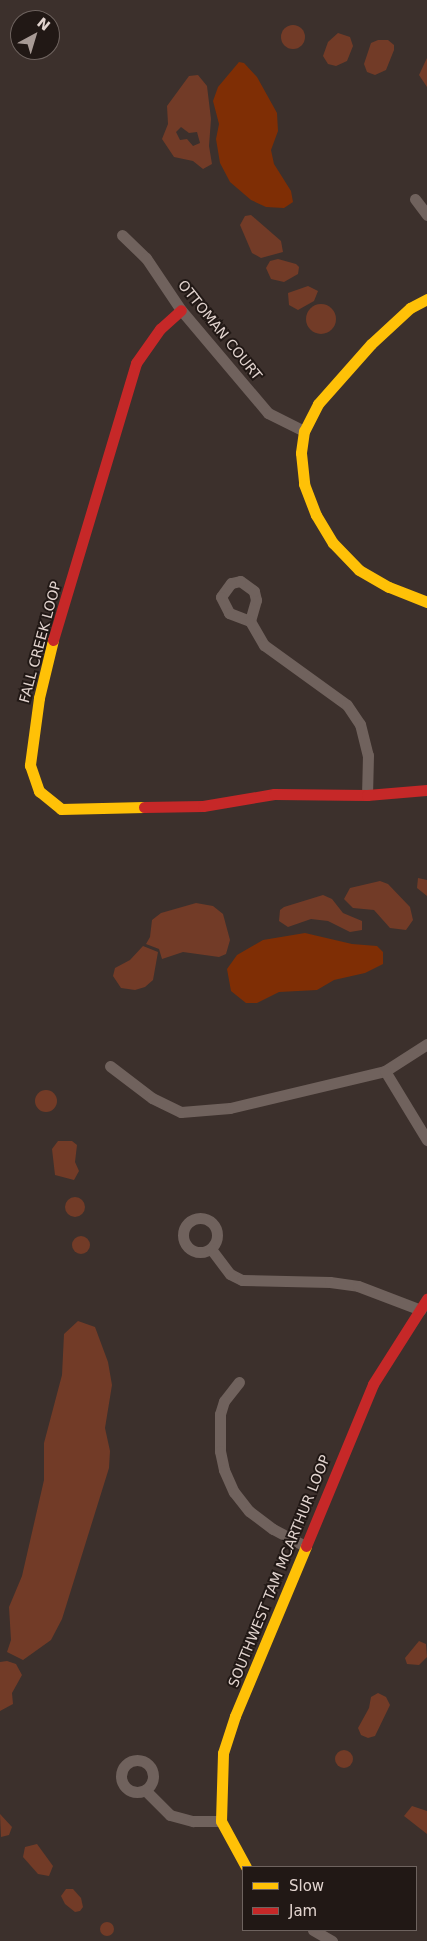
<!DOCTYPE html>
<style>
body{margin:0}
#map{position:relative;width:427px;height:1941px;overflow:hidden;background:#3c302c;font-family:"DejaVu Sans",sans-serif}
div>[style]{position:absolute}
.green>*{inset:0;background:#723b27}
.round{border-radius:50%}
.water>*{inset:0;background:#7f2e05}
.street>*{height:11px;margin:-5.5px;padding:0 5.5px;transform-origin:5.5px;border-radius:5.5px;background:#70625d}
.street>.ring{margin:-5.5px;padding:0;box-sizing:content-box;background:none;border:11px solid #70625d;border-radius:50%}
.slow>*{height:11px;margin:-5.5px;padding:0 5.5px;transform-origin:5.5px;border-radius:5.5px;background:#ffc107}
.jam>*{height:11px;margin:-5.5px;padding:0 5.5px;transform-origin:5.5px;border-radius:5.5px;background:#c62828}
span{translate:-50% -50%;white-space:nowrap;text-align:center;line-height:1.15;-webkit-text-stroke:4px #211815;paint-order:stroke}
.street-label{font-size:14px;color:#e2d4cf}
.legend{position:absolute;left:242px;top:1866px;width:175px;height:65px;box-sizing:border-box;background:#211815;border:1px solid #6e635f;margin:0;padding:6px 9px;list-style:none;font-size:15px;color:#e2d4cf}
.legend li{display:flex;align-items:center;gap:10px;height:25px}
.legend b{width:25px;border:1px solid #6e635f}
.north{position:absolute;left:10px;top:10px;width:50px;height:50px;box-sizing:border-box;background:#211815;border:1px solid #6e635f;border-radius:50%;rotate:39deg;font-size:14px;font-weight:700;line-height:20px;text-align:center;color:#e2d4cf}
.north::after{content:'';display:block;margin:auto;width:18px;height:22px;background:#a89b96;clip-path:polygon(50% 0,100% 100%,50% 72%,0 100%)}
</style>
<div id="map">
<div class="green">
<i class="round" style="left:281px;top:25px;width:24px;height:24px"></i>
<i style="clip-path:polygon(338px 33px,350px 37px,353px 46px,347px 61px,336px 66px,328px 64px,323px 56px,328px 42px)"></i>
<i style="clip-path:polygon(378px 40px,388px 40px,394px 45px,394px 50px,386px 70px,375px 75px,367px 72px,364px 64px,371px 43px)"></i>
<i style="clip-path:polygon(427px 58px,427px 87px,419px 75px)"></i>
<i style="clip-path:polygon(evenodd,198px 75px,207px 86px,211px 119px,209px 146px,212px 164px,203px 169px,193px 161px,174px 157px,162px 139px,168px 124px,167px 106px,189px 76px,198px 75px,181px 127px,189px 133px,197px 132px,200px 143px,193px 146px,187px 139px,180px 140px,176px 132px,181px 127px)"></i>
<i style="clip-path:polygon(251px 215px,281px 241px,283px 252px,261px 258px,252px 253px,240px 225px,245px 216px)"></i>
<i style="clip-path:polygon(278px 259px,296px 264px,299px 267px,298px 274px,284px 282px,271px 279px,266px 268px,270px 261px)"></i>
<i style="clip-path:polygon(308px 286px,318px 291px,314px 301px,298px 310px,289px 305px,288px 293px)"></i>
<i class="round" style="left:306px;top:304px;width:30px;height:30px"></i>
<i style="clip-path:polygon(418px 878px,427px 880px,427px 896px,417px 888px)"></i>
<i style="clip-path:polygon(380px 881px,388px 884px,410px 907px,413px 920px,406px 930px,390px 928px,374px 910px,353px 908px,344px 899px,350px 888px)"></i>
<i style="clip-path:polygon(323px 895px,332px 899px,343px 913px,362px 921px,362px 930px,350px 932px,328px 921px,311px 919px,288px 927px,279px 921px,280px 910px,284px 907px)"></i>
<i style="clip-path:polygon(196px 903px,213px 906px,223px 914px,230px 940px,226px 954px,219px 957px,183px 952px,162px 959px,159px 949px,146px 944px,150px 937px,152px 920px,161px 913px)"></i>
<i style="clip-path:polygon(143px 946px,158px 952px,153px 980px,145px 987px,135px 990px,121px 988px,113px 976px,115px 968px,130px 960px)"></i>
<i class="round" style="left:35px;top:1090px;width:22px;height:22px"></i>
<i style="clip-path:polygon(58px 1141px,72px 1141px,77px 1145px,75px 1162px,79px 1171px,74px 1180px,55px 1175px,52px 1149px)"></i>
<i class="round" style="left:65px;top:1197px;width:20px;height:20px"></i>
<i class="round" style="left:72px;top:1236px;width:18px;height:18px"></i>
<i style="clip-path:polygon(78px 1321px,95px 1327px,108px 1362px,112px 1385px,105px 1428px,110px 1451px,109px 1468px,62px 1619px,51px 1640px,23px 1660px,7px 1652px,11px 1640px,9px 1607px,22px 1576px,44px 1480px,44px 1443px,62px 1375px,64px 1334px)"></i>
<i style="clip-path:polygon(419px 1641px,426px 1644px,427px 1657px,419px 1665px,407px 1664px,405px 1658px)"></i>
<i style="clip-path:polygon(7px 1661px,16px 1664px,22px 1675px,12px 1693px,13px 1704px,0 1711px,0 1662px)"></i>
<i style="clip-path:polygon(378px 1693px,386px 1697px,390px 1705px,375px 1736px,368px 1738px,361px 1735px,358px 1728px,369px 1708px,371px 1697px)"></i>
<i class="round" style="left:335px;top:1750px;width:18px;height:18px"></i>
<i style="clip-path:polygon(412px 1806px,427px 1811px,427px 1834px,404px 1816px)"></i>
<i style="clip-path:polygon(0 1814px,12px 1827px,9px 1835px,1px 1837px)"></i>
<i style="clip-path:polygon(37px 1844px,53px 1866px,49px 1876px,38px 1874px,23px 1857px,25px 1847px)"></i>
<i style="clip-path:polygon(66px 1889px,73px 1889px,81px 1898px,83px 1907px,80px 1911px,75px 1912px,65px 1904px,61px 1896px)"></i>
<i class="round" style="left:100px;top:1922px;width:14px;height:14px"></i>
</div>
<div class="water">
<i style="clip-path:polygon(239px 62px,244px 63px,257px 77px,277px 113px,278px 131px,271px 150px,274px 164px,291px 191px,293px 202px,284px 208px,266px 207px,251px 200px,230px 182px,220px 163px,216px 139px,219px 124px,213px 101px,218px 87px)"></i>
<i style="clip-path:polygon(305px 933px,352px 944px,377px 946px,383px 952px,383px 964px,365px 973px,334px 980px,317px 990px,279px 992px,257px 1003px,246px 1003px,231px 991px,227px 969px,237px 955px,263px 940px)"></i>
</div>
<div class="street">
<i style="left:415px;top:199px;width:20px;rotate:53deg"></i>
<i style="left:122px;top:235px;width:33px;rotate:44deg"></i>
<i style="left:146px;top:258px;width:63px;rotate:56.1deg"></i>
<i style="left:181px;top:310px;width:135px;rotate:49.8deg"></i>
<i style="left:268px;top:413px;width:40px;rotate:26.6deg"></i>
<i style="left:250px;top:621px;width:22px;rotate:-74deg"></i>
<i style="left:256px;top:600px;width:9px;rotate:-103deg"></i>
<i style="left:254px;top:591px;width:17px;rotate:-144deg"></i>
<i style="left:240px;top:581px;width:9px;rotate:167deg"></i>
<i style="left:231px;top:583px;width:17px;rotate:126deg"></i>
<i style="left:221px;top:597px;width:18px;rotate:63deg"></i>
<i style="left:229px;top:613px;width:22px;rotate:21deg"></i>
<i style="left:250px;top:621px;width:28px;rotate:60deg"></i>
<i style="left:264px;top:645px;width:102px;rotate:35.9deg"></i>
<i style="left:347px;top:705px;width:23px;rotate:56deg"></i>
<i style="left:360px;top:724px;width:32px;rotate:76deg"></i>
<i style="left:368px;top:755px;width:40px;rotate:91.4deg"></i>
<i style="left:110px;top:1066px;width:53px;rotate:37.3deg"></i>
<i style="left:152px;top:1098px;width:32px;rotate:26deg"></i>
<i style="left:181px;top:1112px;width:49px;rotate:-4.7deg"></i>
<i style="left:230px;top:1108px;width:159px;rotate:-13.4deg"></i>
<i style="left:385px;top:1071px;width:50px;rotate:-32.7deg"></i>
<i style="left:385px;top:1071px;width:81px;rotate:58.7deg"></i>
<i class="ring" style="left:183px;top:1218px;width:23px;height:23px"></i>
<i style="left:211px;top:1249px;width:31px;rotate:53deg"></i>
<i style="left:230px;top:1274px;width:13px;rotate:27deg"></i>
<i style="left:242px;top:1280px;width:88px;rotate:1.3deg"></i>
<i style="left:330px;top:1282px;width:28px;rotate:8deg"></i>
<i style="left:358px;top:1286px;width:67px;rotate:20.9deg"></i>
<i style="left:239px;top:1382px;width:24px;rotate:128deg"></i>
<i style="left:224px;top:1401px;width:14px;rotate:107deg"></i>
<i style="left:220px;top:1414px;width:37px;rotate:90deg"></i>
<i style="left:220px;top:1451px;width:19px;rotate:78deg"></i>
<i style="left:224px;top:1470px;width:24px;rotate:66deg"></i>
<i style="left:234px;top:1492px;width:24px;rotate:52deg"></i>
<i style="left:249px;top:1511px;width:30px;rotate:37deg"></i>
<i style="left:273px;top:1529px;width:36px;rotate:28deg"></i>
<i class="ring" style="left:121px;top:1760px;width:21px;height:21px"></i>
<i style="left:145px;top:1790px;width:35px;rotate:45deg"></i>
<i style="left:170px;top:1815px;width:24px;rotate:15deg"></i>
<i style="left:193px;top:1821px;width:28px"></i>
<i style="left:313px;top:1930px;width:22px;rotate:30deg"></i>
</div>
<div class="slow">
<i style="left:427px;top:299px;width:19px;rotate:152deg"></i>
<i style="left:410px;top:308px;width:53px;rotate:137.3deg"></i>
<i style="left:371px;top:344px;width:80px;rotate:131.5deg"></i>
<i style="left:318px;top:404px;width:30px;rotate:117deg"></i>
<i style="left:304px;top:431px;width:22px;rotate:98deg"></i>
<i style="left:301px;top:453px;width:31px;rotate:84deg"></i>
<i style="left:304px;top:484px;width:33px;rotate:69deg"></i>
<i style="left:316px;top:515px;width:33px;rotate:59deg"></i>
<i style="left:333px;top:543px;width:37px;rotate:46deg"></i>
<i style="left:359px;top:570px;width:34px;rotate:30deg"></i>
<i style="left:389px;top:587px;width:41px;rotate:21.5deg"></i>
<i style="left:53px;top:640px;width:60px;rotate:103.6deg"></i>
<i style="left:39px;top:698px;width:68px;rotate:97.7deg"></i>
<i style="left:30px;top:765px;width:28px;rotate:71deg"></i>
<i style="left:39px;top:791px;width:28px;rotate:39deg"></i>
<i style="left:61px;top:809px;width:83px;rotate:-1.4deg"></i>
<i style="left:246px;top:1867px;width:52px;rotate:-118.5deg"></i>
<i style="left:221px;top:1821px;width:68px;rotate:-88.3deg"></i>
<i style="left:223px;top:1753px;width:39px;rotate:-72deg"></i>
<i style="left:235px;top:1716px;width:184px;rotate:-67.3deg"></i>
</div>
<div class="jam">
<i style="left:53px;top:640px;width:289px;rotate:-73.3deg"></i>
<i style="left:136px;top:363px;width:42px;rotate:-54.8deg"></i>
<i style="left:160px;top:329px;width:28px;rotate:-42deg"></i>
<i style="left:144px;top:807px;width:59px;rotate:-1deg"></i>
<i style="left:203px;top:806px;width:72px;rotate:-9.6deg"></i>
<i style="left:274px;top:794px;width:93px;rotate:0.6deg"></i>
<i style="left:367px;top:795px;width:60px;rotate:-4.8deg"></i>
<i style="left:306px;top:1546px;width:175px;rotate:-67.5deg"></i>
<i style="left:373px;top:1384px;width:101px;rotate:-57.6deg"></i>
</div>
<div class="street-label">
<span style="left:220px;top:330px;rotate:51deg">OTTOMAN COURT</span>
<span style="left:40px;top:642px;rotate:-75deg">FALL CREEK LOOP</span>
<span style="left:279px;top:1571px;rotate:-68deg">SOUTHWEST TAM MCARTHUR LOOP</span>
</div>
<ul class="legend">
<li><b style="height:6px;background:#ffc107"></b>Slow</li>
<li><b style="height:6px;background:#c62828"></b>Jam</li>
</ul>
<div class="north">N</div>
</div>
